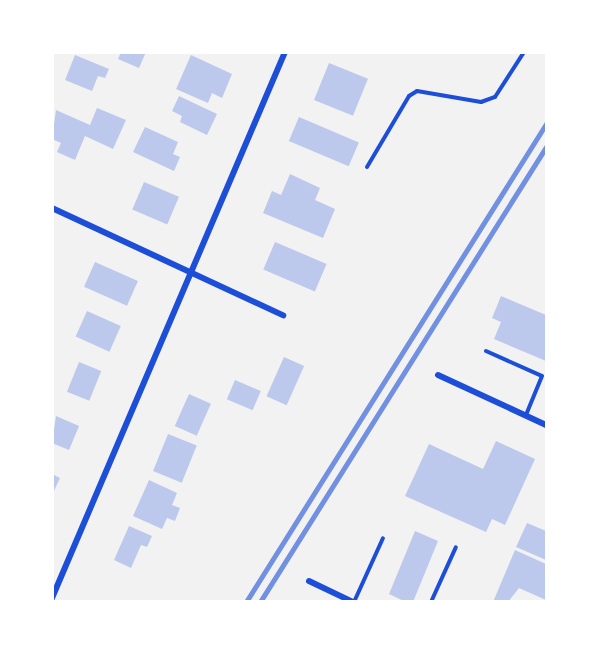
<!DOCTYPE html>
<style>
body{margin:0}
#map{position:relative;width:599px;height:654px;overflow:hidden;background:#f2f2f2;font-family:"Space Grotesk",sans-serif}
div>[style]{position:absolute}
.building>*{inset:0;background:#bdc9ec;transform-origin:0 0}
.service>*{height:4px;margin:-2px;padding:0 2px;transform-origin:2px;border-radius:2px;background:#1d4ed8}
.minor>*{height:6px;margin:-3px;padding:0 3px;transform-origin:3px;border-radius:3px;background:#1d4ed8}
.rail>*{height:4.5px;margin:-2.25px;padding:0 2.25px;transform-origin:2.25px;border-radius:2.25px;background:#7290e2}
span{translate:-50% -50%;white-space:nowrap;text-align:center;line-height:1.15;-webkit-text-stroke:6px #fff;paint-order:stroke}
.frame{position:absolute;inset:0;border:54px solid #fff;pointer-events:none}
</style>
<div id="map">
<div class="building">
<i style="clip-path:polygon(121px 52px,146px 52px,139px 68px,118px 59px)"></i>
<i style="clip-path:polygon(75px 55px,109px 69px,105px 78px,98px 76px,92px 91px,65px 80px)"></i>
<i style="clip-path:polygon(191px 55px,232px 74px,222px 98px,212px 93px,208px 103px,176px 89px)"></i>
<i style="left:329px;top:63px;width:42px;height:40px;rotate:22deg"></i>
<i style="clip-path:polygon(179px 96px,217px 114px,207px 135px,180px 122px,182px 116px,172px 111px)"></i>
<i style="clip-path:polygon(97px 108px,126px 120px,113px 149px,85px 136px,75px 160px,57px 152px,61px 143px,52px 139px,56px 110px,90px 125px)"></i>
<i style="left:299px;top:117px;width:65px;height:26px;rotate:23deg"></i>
<i style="clip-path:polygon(145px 127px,178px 142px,173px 154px,180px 157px,174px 171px,133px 152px)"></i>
<i style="clip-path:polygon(290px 174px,320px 188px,315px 200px,335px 209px,323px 238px,263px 213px,272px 191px,281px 195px)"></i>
<i style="left:144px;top:182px;width:38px;height:30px;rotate:23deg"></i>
<i style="left:275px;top:242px;width:56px;height:30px;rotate:23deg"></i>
<i style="left:95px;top:262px;width:47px;height:27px;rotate:24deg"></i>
<i style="clip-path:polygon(501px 296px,546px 315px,546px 361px,494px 339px,501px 322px,492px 318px)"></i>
<i style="left:87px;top:311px;width:37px;height:28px;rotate:24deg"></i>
<i style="left:284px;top:357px;width:22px;height:43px;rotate:24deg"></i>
<i style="left:79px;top:362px;width:24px;height:32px;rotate:22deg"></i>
<i style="left:235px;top:380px;width:28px;height:21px;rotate:23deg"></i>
<i style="left:189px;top:394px;width:24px;height:35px;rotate:24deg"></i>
<i style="clip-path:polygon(56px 416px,79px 426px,69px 450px,52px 443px)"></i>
<i style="left:168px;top:434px;width:31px;height:40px;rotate:22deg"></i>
<i style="clip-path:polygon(496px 441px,535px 459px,505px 525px,492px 519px,486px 532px,405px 496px,429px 444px,483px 469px)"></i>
<i style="clip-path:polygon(52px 474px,60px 478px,52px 495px)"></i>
<i style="clip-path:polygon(149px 480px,177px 493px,172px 505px,180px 508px,175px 521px,167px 518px,162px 529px,133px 516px)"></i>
<i style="clip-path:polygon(527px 523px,546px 531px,546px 560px,516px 547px)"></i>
<i style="clip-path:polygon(129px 526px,152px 536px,147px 547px,141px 545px,131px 568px,114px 560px)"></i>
<i style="clip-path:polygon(415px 531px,438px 541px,413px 602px,406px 602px,389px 594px)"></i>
<i style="clip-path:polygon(515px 550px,546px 564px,546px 600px,519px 588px,508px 602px,493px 602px)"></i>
</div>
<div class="service">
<i style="left:367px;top:167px;width:82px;rotate:-59.4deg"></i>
<i style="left:409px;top:96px;width:9px;rotate:-32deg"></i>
<i style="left:417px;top:91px;width:65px;rotate:9.8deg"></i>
<i style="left:481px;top:102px;width:15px;rotate:-20deg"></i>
<i style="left:495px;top:97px;width:54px;rotate:-57.2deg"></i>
<i style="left:486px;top:351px;width:61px;rotate:24.1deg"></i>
<i style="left:542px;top:376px;width:42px;rotate:112.3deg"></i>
<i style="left:354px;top:602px;width:70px;rotate:-65.6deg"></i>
<i style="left:431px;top:602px;width:60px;rotate:-65.6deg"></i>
</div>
<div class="minor">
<i style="left:52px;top:208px;width:255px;rotate:24.9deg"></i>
<i style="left:438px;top:375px;width:119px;rotate:24.8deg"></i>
<i style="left:309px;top:581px;width:49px;rotate:25.5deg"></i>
<i style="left:52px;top:598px;width:594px;rotate:-66.89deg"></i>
</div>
<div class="rail">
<i style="left:246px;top:602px;width:564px;rotate:-57.89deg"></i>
<i style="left:260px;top:602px;width:537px;rotate:-57.85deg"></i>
</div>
<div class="frame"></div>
</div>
